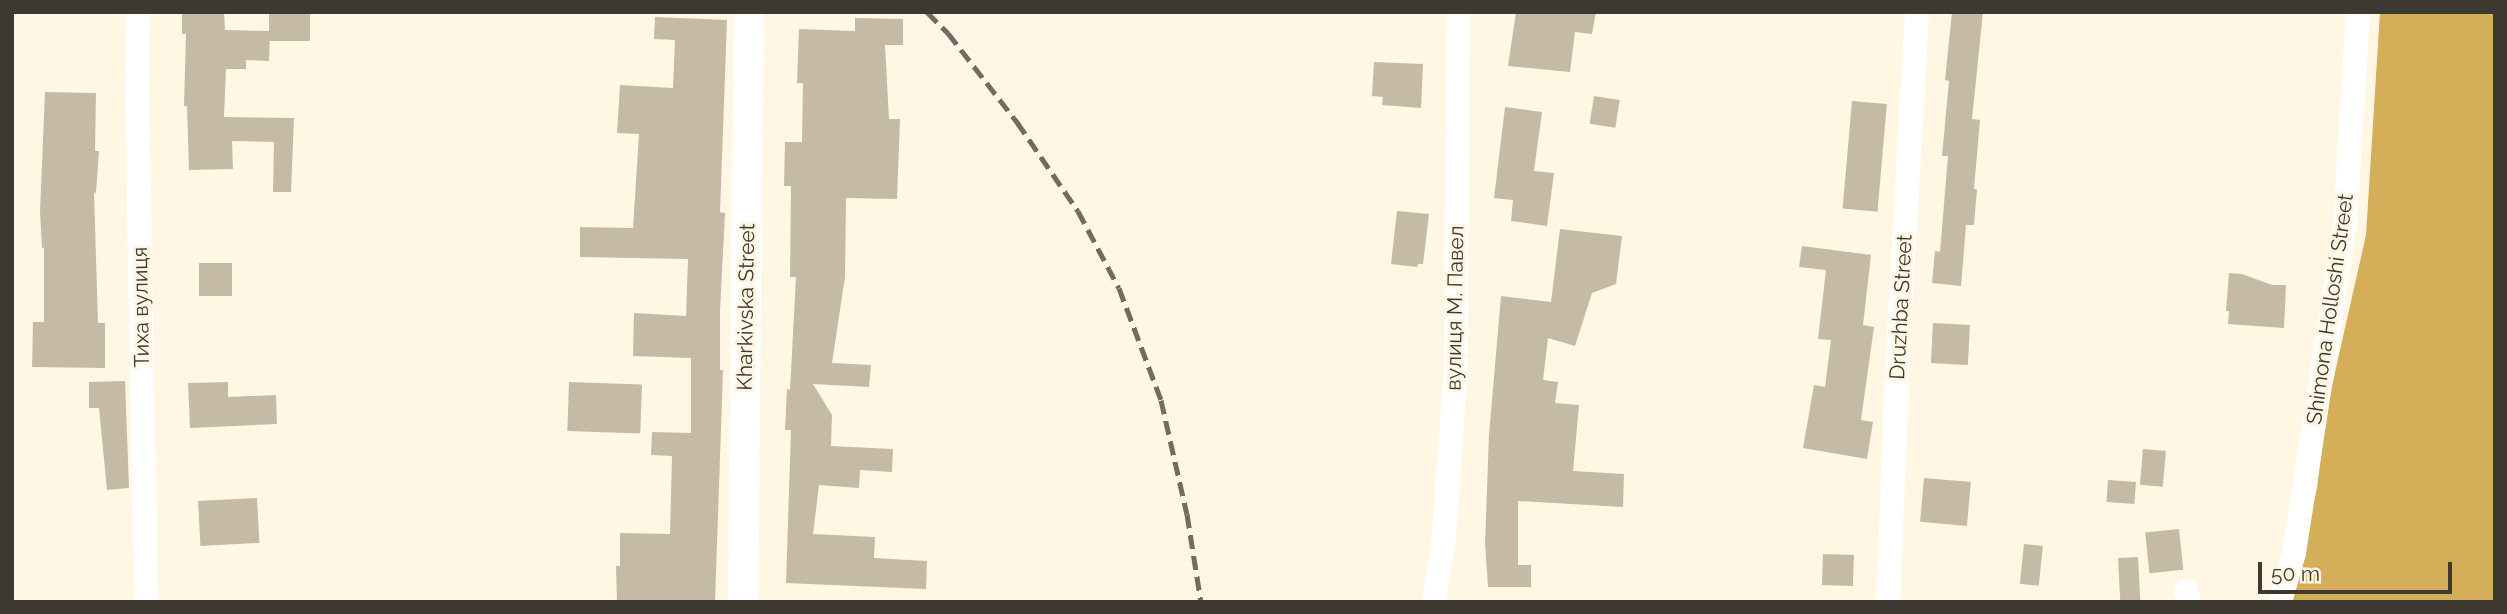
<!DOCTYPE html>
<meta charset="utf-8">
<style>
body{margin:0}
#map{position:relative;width:2507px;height:614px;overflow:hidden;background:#fff6e4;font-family:Raleway,sans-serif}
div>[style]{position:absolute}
.forest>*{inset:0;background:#d4ae58}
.building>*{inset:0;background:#c5bba5;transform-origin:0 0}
.minor>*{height:24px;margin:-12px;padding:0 12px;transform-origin:12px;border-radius:12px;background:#fff}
.tertiary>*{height:30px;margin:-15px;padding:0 15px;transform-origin:15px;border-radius:15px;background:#fff}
.rail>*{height:5px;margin-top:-2.5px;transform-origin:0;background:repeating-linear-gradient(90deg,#716b60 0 14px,transparent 0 21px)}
span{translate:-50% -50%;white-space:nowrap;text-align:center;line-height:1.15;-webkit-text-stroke:6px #fff6e4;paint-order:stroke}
.street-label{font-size:21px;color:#3d3930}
.frame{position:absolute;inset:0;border:14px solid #3d3930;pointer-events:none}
.scale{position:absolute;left:2258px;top:562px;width:194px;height:32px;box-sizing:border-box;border:4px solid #3d3930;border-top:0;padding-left:9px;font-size:21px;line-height:24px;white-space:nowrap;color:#3d3930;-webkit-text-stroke:5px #fff6e4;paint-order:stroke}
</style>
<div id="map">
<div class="forest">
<i style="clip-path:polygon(2380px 12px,2495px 12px,2495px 602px,2292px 602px,2317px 488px,2327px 408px,2366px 235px)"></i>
</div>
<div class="building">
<i style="clip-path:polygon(182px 12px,224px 12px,225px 30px,270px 31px,269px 61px,246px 60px,246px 69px,226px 69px,224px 117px,294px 118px,291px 192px,273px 192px,274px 142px,232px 141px,233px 169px,189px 170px,187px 106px,184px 106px,186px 34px,182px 34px)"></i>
<i style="left:269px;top:12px;width:41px;height:29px"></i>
<i style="clip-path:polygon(1516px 12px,1596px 12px,1592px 34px,1575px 32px,1570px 72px,1508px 66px)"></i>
<i style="clip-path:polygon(1952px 12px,1983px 12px,1972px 119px,1980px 120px,1974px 189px,1977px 189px,1974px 225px,1966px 225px,1961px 286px,1932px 283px,1935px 251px,1940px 252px,1948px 156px,1942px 156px,1949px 81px,1945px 80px)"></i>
<i style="clip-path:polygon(655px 17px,727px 20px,720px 212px,725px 213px,720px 311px,720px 370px,723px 370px,715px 602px,617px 602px,616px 566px,620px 566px,620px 533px,670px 534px,672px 456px,651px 455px,652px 432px,691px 433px,691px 358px,633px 356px,634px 313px,686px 316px,688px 259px,580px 257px,580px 227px,633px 228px,639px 134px,617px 133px,620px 85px,673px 88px,675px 40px,654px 39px)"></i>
<i style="clip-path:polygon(855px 18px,903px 19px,903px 45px,885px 45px,889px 119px,900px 119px,897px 199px,846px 198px,845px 277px,832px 363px,871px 365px,869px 387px,813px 384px,832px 415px,831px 446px,893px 449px,892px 472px,860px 470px,859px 488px,819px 485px,813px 534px,875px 537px,874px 558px,927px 561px,926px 589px,786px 583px,791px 430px,785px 430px,787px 389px,790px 390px,796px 277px,790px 277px,791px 186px,784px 186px,785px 142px,802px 142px,803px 83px,797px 83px,799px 29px,855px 31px)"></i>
<i style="clip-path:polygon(1374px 62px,1423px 64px,1421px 108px,1382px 105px,1383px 97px,1372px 96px)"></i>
<i style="clip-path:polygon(45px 92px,96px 93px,95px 151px,99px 151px,96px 193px,94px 192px,98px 323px,105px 323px,105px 368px,32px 367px,33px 322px,44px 322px,44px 248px,42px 248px,40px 212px)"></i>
<i style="left:1594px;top:96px;width:26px;height:28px;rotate:9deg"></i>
<i style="left:1852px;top:101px;width:35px;height:108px;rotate:5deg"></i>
<i style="clip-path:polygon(1505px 107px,1542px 112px,1534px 171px,1554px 173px,1547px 226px,1511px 221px,1513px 200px,1494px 198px)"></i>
<i style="clip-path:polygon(1397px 211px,1429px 214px,1423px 264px,1418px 264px,1417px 267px,1391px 264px)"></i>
<i style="clip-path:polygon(1560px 229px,1622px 236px,1616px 284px,1592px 293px,1575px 346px,1548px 338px,1543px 380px,1558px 382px,1555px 403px,1579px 405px,1573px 471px,1624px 474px,1623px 507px,1518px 501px,1518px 565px,1531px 565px,1531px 587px,1488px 587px,1485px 544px,1489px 435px,1501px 296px,1551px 302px)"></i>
<i style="clip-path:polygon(1802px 246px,1871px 255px,1863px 325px,1874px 327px,1861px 420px,1873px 422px,1867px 459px,1803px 448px,1814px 385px,1825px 387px,1831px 340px,1818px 339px,1826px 270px,1799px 267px)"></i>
<i style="left:232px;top:263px;width:33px;height:33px;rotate:90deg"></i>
<i style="clip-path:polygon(2229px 273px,2242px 274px,2272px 285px,2286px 285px,2284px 328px,2228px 324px,2229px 311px,2226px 311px)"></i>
<i style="left:1933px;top:323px;width:37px;height:40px;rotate:3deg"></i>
<i style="clip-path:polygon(125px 381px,129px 488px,107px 490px,99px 408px,89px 408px,89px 382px)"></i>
<i style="clip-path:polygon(228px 382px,228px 397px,276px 395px,277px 424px,190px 428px,188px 383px)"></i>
<i style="left:569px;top:382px;width:73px;height:49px;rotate:2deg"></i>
<i style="left:2143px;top:449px;width:23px;height:36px;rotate:5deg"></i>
<i style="left:1924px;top:478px;width:47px;height:44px;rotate:5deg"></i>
<i style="left:2108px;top:480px;width:28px;height:22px;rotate:4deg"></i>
<i style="left:257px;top:498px;width:45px;height:59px;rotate:87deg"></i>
<i style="left:2179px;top:529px;width:41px;height:34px;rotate:84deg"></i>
<i style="left:2024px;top:544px;width:19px;height:40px;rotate:6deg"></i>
<i style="left:1823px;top:554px;width:31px;height:31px;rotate:2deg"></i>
<i style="left:2138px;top:557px;width:45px;height:20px;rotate:87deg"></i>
</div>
<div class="minor">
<i style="left:138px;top:12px;width:81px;rotate:90.7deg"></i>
<i style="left:137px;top:93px;width:509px;rotate:88.99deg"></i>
<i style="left:2186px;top:591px;width:11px;rotate:75deg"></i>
<i style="left:1434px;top:602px;width:67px;rotate:-81.4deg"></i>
<i style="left:1444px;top:536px;width:173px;rotate:-86deg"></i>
<i style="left:1456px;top:363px;width:351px;rotate:-89.7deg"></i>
<i style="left:1888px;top:602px;width:270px;rotate:-87.7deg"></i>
<i style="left:1899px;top:332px;width:321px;rotate:-86.8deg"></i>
<i style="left:2280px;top:602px;width:51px;rotate:-74.1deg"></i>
<i style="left:2294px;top:553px;width:332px;rotate:-81.2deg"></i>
<i style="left:2345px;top:225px;width:213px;rotate:-86.5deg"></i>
</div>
<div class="tertiary">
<i style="left:743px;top:602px;width:590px;rotate:-89.42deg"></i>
</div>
<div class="rail">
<i style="left:927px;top:12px;width:30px;rotate:45deg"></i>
<i style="left:948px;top:33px;width:113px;rotate:52.2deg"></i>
<i style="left:1017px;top:122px;width:108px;rotate:55.6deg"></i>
<i style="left:1078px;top:211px;width:87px;rotate:62deg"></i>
<i style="left:1119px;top:288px;width:120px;rotate:69.4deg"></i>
<i style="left:1161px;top:400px;width:117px;rotate:77.2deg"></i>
<i style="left:1187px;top:514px;width:89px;rotate:81deg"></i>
</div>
<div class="street-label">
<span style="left:141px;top:307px;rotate:-91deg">Тиха вулиця</span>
<span style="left:746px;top:307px;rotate:-89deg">Kharkivska Street</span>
<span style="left:1901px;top:307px;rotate:-87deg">Druzhba Street</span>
<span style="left:1455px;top:308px;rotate:-89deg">вулиця М. Павел</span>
<span style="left:2330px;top:309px;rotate:-82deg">Shimona Holloshi Street</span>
</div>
<div class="frame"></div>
<div class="scale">50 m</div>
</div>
